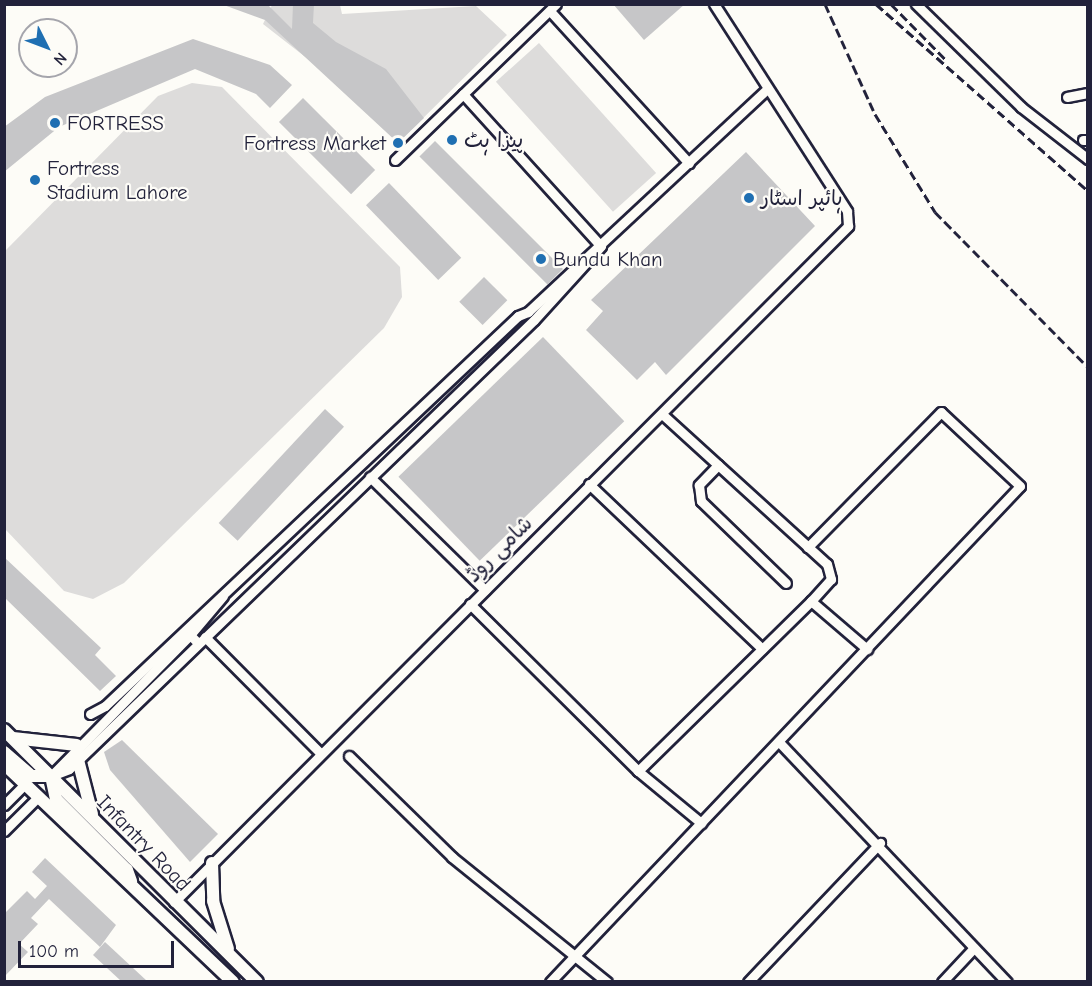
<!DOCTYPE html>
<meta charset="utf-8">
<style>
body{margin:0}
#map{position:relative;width:1092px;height:986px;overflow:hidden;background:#fdfcf7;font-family:"Comic Neue","Playpen Sans Arabic",sans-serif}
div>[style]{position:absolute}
.green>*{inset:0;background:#dddcdb;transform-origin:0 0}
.building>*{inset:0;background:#c6c6c8;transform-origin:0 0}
.roads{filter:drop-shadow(2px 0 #22223b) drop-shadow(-2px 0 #22223b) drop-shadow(0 2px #22223b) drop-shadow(0 -2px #22223b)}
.street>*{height:9px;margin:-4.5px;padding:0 4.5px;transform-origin:4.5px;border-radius:4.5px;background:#fdfcf7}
.secondary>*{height:12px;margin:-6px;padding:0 6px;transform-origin:6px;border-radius:6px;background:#fdfcf7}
.rail>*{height:3px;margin-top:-1.5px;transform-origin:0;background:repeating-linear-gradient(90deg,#22223b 0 9px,transparent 0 13.5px)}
.dots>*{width:16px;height:16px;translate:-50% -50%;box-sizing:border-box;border:3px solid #fdfcf7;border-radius:50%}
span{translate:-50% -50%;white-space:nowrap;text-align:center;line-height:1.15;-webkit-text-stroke:4.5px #fdfcf7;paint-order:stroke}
.poi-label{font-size:21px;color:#22223b}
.left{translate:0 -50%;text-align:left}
.right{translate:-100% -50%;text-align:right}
.street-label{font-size:21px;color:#22223b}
.frame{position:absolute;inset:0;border:6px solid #22223b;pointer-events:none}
.north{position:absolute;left:18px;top:18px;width:60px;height:60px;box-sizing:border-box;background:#fdfcf7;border:2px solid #a5a5ac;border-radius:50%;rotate:132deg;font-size:16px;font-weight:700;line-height:24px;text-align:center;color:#22223b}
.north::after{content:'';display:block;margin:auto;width:21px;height:27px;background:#1f6fb2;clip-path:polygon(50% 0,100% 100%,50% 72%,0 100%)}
.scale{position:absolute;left:18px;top:941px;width:156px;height:27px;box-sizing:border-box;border:3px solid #22223b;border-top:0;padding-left:8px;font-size:18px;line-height:21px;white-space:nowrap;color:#22223b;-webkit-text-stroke:4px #fdfcf7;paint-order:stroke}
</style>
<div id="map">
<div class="green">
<i style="clip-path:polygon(272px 5px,340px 5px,342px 14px,476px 6px,507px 35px,398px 143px,322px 70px,263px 24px)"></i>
<i style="left:539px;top:43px;width:175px;height:58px;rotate:48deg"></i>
<i style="clip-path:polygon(192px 83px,222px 87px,400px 267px,402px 297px,384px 328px,124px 583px,93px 599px,64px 591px,5px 529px,5px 251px,158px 96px)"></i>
</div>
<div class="building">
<i style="clip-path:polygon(221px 4px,267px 4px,292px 29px,293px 4px,314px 4px,313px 23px,336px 42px,386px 69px,424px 118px,398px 143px,265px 20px)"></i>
<i style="clip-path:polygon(613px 4px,685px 4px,644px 40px)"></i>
<i style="clip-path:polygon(193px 39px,270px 65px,292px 85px,270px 108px,256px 94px,195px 69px,59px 127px,4px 172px,4px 127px,45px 97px)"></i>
<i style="left:303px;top:98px;width:102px;height:34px;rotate:45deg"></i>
<i style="left:435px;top:141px;width:181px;height:22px;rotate:45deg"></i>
<i style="clip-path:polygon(746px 152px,815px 226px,666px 375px,655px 362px,637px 380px,586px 330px,603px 311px,591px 300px)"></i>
<i style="left:389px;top:183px;width:104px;height:32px;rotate:46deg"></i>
<i style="left:484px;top:277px;width:33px;height:35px;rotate:45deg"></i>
<i style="left:543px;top:337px;width:117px;height:201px;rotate:46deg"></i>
<i style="left:325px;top:409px;width:26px;height:156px;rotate:43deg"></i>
<i style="clip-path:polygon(4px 557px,101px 648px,95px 655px,116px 676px,100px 691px,4px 597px)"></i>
<i style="clip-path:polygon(122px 740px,218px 834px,190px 862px,110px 770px,104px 752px)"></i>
<i style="clip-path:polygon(45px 858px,116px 925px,100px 947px,49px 899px,31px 918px,38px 924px,19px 944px,28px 952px,4px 977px,4px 914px,27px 891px,35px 899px,47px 886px,32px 872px)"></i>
<i style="clip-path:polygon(105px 942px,147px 981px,121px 981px,93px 955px)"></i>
</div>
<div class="roads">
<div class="street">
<i style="left:916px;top:4px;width:147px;rotate:44.4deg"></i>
<i style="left:1021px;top:107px;width:85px;rotate:37.8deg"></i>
<i style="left:550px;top:11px;width:206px;rotate:47.6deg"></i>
<i style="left:463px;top:94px;width:205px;rotate:47.8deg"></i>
<i style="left:1067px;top:97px;width:21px;rotate:-11deg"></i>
<i style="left:1083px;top:140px;width:5px"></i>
<i style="left:395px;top:160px;width:224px;rotate:-44.1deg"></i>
<i style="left:662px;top:414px;width:223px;rotate:42.3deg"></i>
<i style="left:827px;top:564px;width:16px;rotate:75deg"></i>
<i style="left:831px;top:579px;width:30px;rotate:132deg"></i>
<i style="left:811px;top:601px;width:74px;rotate:40.6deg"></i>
<i style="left:718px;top:465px;width:28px;rotate:134deg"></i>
<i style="left:699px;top:485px;width:16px;rotate:83deg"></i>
<i style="left:701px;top:501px;width:118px;rotate:44deg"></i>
<i style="left:370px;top:477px;width:161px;rotate:44.5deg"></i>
<i style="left:589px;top:484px;width:239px;rotate:43.6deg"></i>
<i style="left:470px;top:604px;width:237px;rotate:44.8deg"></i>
<i style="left:638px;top:771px;width:243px;rotate:-44.5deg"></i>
<i style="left:190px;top:635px;width:51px;rotate:-49.8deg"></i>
<i style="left:205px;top:637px;width:163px;rotate:45.2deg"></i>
<i style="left:90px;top:714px;width:17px;rotate:-28deg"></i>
<i style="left:105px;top:706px;width:568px;rotate:-43.36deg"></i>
<i style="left:518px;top:316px;width:11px;rotate:-22deg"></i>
<i style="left:528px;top:312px;width:325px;rotate:-43deg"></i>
<i style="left:779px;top:742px;width:331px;rotate:46.5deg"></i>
<i style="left:349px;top:756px;width:144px;rotate:44.4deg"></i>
<i style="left:452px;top:857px;width:199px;rotate:38.9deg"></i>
<i style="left:638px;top:771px;width:82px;rotate:39.5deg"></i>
<i style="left:51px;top:776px;width:19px;rotate:-21deg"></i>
<i style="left:69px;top:769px;width:646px;rotate:-44deg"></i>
<i style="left:534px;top:320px;width:100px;rotate:-47.8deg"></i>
<i style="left:51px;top:776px;width:198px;rotate:-45.4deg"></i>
<i style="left:190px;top:635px;width:11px;rotate:45deg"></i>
<i style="left:4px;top:805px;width:30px;rotate:-45deg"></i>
<i style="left:4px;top:831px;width:48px;rotate:-45deg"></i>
<i style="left:174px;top:902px;width:955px;rotate:-45.08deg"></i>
<i style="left:848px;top:226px;width:15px;rotate:-94deg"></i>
<i style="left:847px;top:211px;width:246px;rotate:-122.7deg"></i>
<i style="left:550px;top:982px;width:683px;rotate:-46.54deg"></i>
<i style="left:1020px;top:486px;width:108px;rotate:-136.9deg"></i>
<i style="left:941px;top:412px;width:190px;rotate:134.6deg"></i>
<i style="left:748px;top:982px;width:192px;rotate:-46.5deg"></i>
<i style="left:942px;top:982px;width:45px;rotate:-46.8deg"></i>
</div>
<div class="secondary">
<i style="left:4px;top:730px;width:357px;rotate:44.9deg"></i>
<i style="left:13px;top:738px;width:64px;rotate:6.2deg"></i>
<i style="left:4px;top:752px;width:37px;rotate:41deg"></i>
<i style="left:32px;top:776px;width:19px"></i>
<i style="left:51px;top:776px;width:24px;rotate:78deg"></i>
<i style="left:56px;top:799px;width:100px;rotate:45deg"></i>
<i style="left:127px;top:870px;width:12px;rotate:70deg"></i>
<i style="left:78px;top:760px;width:56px;rotate:75.5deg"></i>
<i style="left:4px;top:764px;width:316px;rotate:43.6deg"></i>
<i style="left:212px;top:863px;width:38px;rotate:88deg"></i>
<i style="left:213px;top:901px;width:50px;rotate:72.6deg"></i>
</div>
</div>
<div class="rail">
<i style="left:825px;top:4px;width:121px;rotate:65.6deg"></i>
<i style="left:875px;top:114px;width:115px;rotate:58.5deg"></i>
<i style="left:935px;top:212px;width:218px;rotate:45.4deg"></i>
<i style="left:876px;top:4px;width:283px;rotate:41.4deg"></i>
<i style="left:891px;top:4px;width:81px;rotate:45.5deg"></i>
</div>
<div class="dots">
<i style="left:55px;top:123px;background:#1f6fb2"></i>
<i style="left:452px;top:140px;background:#1f6fb2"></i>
<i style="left:398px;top:143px;background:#1f6fb2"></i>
<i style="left:35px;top:180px;background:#1f6fb2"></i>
<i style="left:749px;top:198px;background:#1f6fb2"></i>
<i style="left:541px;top:259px;background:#1f6fb2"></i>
</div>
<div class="poi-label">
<span class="left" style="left:67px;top:123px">FORTRESS</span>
<span class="left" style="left:464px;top:140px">پیزا ہٹ</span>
<span class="right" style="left:386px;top:143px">Fortress Market</span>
<span class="left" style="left:47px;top:180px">Fortress<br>Stadium Lahore</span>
<span class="left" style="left:761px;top:198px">ہائپر اسٹار</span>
<span class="left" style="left:553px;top:259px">Bundu Khan</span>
</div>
<div class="street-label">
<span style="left:499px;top:549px;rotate:-45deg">شامی روڈ</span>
<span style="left:144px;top:843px;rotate:46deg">Infantry Road</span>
</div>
<div class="frame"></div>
<div class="north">N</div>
<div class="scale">100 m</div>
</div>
